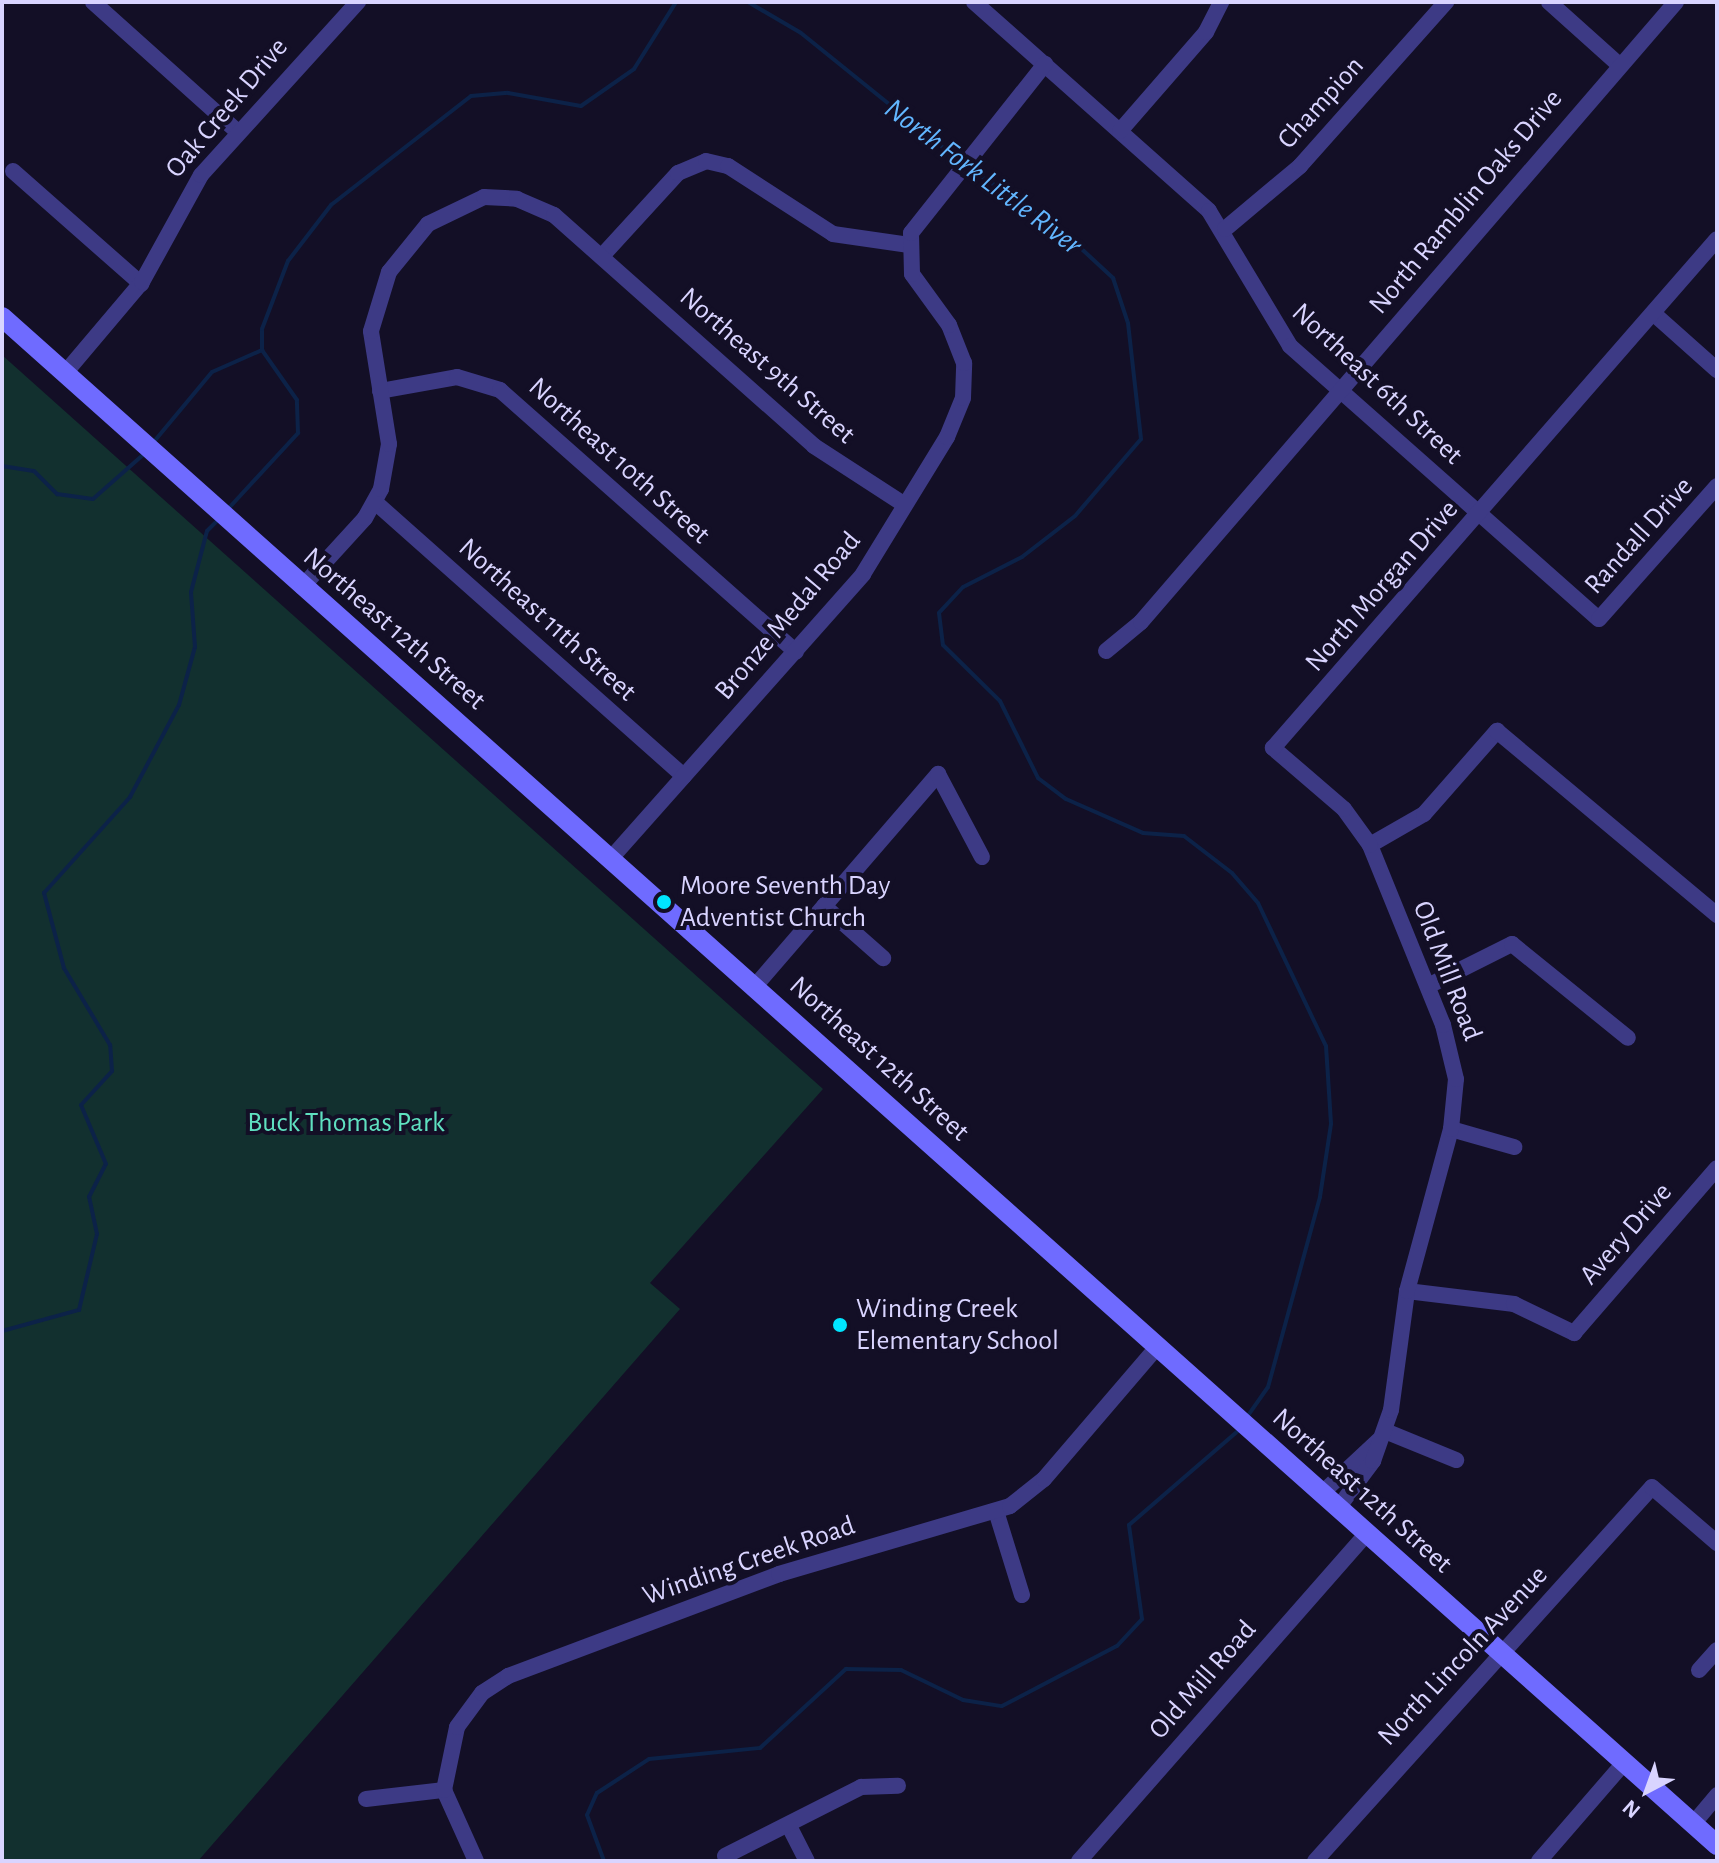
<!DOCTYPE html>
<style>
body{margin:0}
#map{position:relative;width:1719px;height:1863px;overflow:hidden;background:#130f26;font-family:"Alegreya Sans",sans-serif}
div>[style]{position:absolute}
.green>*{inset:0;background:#12302f}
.stream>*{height:4px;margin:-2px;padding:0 2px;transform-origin:2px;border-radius:2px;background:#0c2248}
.street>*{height:16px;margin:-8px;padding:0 8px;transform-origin:8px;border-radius:8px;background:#3d3a85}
.secondary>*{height:20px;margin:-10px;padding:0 10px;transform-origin:10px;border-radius:10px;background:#6f6bff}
.dots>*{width:22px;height:22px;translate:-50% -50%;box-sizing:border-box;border:4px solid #130f26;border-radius:50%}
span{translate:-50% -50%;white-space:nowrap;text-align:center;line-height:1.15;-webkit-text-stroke:8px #130f26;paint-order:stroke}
.street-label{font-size:28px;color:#d9d4ff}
.poi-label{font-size:28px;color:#d9d4ff}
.left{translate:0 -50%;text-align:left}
.park-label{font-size:28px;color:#5fe0c0}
.water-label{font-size:30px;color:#62b6ff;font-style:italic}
.frame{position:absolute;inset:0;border:4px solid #d9d4ff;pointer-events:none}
.north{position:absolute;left:1607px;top:1751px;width:80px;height:80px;-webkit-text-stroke:6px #130f26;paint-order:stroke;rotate:221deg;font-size:22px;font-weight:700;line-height:32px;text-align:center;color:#d9d4ff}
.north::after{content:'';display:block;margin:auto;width:28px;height:36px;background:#d9d4ff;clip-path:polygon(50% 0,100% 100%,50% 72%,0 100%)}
</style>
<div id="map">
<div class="green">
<i style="clip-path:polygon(2px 355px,823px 1089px,650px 1283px,680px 1309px,198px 1861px,2px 1861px)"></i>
</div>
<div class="stream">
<i style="left:748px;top:2px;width:61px;rotate:30.3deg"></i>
<i style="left:801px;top:33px;width:207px;rotate:38.9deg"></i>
<i style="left:969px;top:168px;width:108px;rotate:33.7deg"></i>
<i style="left:1059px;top:228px;width:74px;rotate:42.8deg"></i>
<i style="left:1113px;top:278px;width:47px;rotate:71.6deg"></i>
<i style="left:1128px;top:323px;width:117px;rotate:83.6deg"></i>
<i style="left:1141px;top:439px;width:101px;rotate:130.6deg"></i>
<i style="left:1075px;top:516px;width:67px;rotate:142.3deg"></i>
<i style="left:1022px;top:557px;width:66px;rotate:153deg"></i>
<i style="left:963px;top:587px;width:35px;rotate:133deg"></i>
<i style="left:939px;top:613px;width:32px;rotate:83deg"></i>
<i style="left:943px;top:645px;width:80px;rotate:44.5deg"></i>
<i style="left:1000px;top:701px;width:86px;rotate:63.7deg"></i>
<i style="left:1038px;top:778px;width:35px;rotate:37deg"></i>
<i style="left:1066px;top:799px;width:84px;rotate:23.8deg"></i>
<i style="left:1143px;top:833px;width:41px;rotate:4.2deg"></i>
<i style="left:1184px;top:836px;width:61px;rotate:37.6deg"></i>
<i style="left:1232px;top:873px;width:40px;rotate:49deg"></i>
<i style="left:1258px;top:903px;width:158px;rotate:64.6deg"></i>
<i style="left:1326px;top:1046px;width:78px;rotate:86.3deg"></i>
<i style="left:1331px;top:1124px;width:74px;rotate:98.6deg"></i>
<i style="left:1320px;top:1197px;width:197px;rotate:105.3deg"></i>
<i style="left:1268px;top:1387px;width:35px;rotate:125deg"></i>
<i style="left:152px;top:444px;width:94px;rotate:-50.2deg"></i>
<i style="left:212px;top:372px;width:55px;rotate:-23.7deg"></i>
<i style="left:2px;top:466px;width:32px;rotate:9deg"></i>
<i style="left:34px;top:471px;width:33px;rotate:45deg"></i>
<i style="left:57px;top:494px;width:36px;rotate:8deg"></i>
<i style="left:93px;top:499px;width:68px;rotate:-41.4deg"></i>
<i style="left:227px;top:510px;width:105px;rotate:-47.3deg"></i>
<i style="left:298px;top:433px;width:33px;rotate:-92deg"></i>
<i style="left:297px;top:400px;width:61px;rotate:-125deg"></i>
<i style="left:262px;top:350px;width:21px;rotate:-90deg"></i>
<i style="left:262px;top:329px;width:73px;rotate:-69.1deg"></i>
<i style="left:288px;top:261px;width:71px;rotate:-52.5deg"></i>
<i style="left:331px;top:205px;width:177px;rotate:-37.9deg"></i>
<i style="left:471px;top:96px;width:37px;rotate:-5deg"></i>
<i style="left:508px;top:93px;width:74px;rotate:10.1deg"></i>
<i style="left:581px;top:106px;width:65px;rotate:-34.9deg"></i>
<i style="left:634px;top:69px;width:79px;rotate:-57.9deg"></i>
<i style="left:2px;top:1331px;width:80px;rotate:-15.3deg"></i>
<i style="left:79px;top:1310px;width:78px;rotate:-76.7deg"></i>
<i style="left:97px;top:1234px;width:38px;rotate:-102deg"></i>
<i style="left:89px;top:1197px;width:37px;rotate:-63deg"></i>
<i style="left:106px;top:1164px;width:64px;rotate:-113deg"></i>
<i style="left:81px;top:1105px;width:46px;rotate:-47.6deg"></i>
<i style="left:112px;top:1071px;width:26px;rotate:-94deg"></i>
<i style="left:110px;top:1045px;width:90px;rotate:-120.9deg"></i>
<i style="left:64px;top:968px;width:78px;rotate:-104.9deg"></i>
<i style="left:44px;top:893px;width:129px;rotate:-48.1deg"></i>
<i style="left:130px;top:797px;width:104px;rotate:-62deg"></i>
<i style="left:179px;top:705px;width:60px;rotate:-74.6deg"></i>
<i style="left:195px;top:647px;width:55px;rotate:-94.2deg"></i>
<i style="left:191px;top:592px;width:63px;rotate:-75.3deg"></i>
<i style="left:207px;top:531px;width:16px;rotate:-45deg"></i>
<i style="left:604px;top:1861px;width:49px;rotate:-110.3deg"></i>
<i style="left:587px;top:1815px;width:24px;rotate:-66deg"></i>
<i style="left:597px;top:1793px;width:62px;rotate:-33.2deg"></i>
<i style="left:649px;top:1759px;width:112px;rotate:-5.7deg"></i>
<i style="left:760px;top:1748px;width:117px;rotate:-42.6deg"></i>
<i style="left:846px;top:1669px;width:55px;rotate:1deg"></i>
<i style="left:901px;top:1670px;width:69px;rotate:25.8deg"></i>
<i style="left:963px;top:1700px;width:39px;rotate:9deg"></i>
<i style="left:1002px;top:1706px;width:130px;rotate:-27.6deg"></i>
<i style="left:1117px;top:1646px;width:37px;rotate:-47deg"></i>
<i style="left:1142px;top:1619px;width:95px;rotate:-97.9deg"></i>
<i style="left:1129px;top:1525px;width:145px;rotate:-40.8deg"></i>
</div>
<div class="street">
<i style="left:93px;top:2px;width:195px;rotate:41.9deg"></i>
<i style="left:974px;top:2px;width:314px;rotate:41.6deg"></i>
<i style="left:1209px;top:211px;width:157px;rotate:59deg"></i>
<i style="left:1290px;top:346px;width:412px;rotate:41.5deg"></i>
<i style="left:1599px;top:619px;width:178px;rotate:-48.4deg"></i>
<i style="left:1549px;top:2px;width:91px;rotate:41.9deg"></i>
<i style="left:1120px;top:131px;width:131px;rotate:-49deg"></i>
<i style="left:1206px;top:32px;width:34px;rotate:-63deg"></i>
<i style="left:13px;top:171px;width:171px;rotate:41.4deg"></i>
<i style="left:1225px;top:229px;width:98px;rotate:-40deg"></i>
<i style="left:1300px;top:166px;width:220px;rotate:-48.3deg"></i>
<i style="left:602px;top:256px;width:113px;rotate:-47.5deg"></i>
<i style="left:678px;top:173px;width:30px;rotate:-23deg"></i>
<i style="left:706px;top:161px;width:23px;rotate:13deg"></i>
<i style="left:728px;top:166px;width:125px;rotate:32.9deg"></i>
<i style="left:833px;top:234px;width:77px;rotate:8.2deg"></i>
<i style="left:1653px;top:313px;width:86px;rotate:41.7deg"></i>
<i style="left:65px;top:373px;width:119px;rotate:-49.8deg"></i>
<i style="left:142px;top:282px;width:122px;rotate:-61.1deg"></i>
<i style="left:201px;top:175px;width:234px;rotate:-47.8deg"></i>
<i style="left:380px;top:391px;width:78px;rotate:-10.3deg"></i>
<i style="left:457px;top:377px;width:45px;rotate:16.8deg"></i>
<i style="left:500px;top:390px;width:395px;rotate:41.5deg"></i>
<i style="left:375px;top:502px;width:413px;rotate:41.6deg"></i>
<i style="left:302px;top:587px;width:93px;rotate:-47.6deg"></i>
<i style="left:365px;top:518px;width:33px;rotate:-61deg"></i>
<i style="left:381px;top:489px;width:46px;rotate:-79.9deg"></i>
<i style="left:389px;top:444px;width:114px;rotate:-99.1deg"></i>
<i style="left:371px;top:331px;width:62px;rotate:-73deg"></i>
<i style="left:389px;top:272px;width:62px;rotate:-50.9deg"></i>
<i style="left:428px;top:224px;width:62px;rotate:-25.7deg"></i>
<i style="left:484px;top:197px;width:33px;rotate:3deg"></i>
<i style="left:517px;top:199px;width:40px;rotate:23.4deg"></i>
<i style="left:554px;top:215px;width:348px;rotate:41.6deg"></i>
<i style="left:814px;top:446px;width:108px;rotate:33deg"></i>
<i style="left:1106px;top:651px;width:45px;rotate:-39.6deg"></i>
<i style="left:1141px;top:622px;width:819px;rotate:-49.21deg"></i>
<i style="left:1370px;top:845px;width:62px;rotate:-29.9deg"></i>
<i style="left:1424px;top:814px;width:111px;rotate:-48.7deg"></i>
<i style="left:1497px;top:731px;width:287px;rotate:39.9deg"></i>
<i style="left:613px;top:856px;width:377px;rotate:-48.4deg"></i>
<i style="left:863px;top:574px;width:161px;rotate:-58.5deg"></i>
<i style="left:947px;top:437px;width:42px;rotate:-67.7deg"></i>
<i style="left:963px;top:398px;width:35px;rotate:-88deg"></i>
<i style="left:964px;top:363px;width:41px;rotate:-111.5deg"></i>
<i style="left:949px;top:325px;width:63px;rotate:-126deg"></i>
<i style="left:912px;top:274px;width:41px;rotate:-91.4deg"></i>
<i style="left:911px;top:233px;width:216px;rotate:-51.6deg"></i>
<i style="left:824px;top:906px;width:79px;rotate:41.4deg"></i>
<i style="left:756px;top:985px;width:279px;rotate:-49.2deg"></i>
<i style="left:938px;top:774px;width:94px;rotate:62.1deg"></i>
<i style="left:1428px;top:986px;width:94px;rotate:-26.6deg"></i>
<i style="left:1512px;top:944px;width:149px;rotate:39deg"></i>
<i style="left:1451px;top:1129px;width:66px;rotate:15.9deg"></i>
<i style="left:1407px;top:1291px;width:108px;rotate:6.9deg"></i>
<i style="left:1514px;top:1304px;width:67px;rotate:25.8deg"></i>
<i style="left:1574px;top:1333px;width:218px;rotate:-49.1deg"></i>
<i style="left:1385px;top:1431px;width:77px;rotate:22.2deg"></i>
<i style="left:1322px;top:1493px;width:78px;rotate:-42.9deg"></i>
<i style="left:1338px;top:1508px;width:59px;rotate:-53.3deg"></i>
<i style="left:1373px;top:1461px;width:54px;rotate:-70.6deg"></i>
<i style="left:1391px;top:1410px;width:120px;rotate:-82.3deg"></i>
<i style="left:1407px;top:1291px;width:168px;rotate:-74.8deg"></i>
<i style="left:1451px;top:1129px;width:50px;rotate:-84.3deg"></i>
<i style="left:1456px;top:1079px;width:56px;rotate:-103.5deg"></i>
<i style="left:1443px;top:1025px;width:194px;rotate:-112.1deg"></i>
<i style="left:1370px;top:845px;width:44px;rotate:-125.8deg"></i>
<i style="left:1344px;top:809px;width:94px;rotate:-139.3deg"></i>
<i style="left:1273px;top:748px;width:675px;rotate:-48.9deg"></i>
<i style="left:996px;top:1511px;width:88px;rotate:72.8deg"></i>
<i style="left:1699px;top:1670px;width:27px;rotate:-48deg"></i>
<i style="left:366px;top:1799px;width:79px;rotate:-6.6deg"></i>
<i style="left:1693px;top:1824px;width:38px;rotate:-50deg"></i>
<i style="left:789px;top:1826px;width:39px;rotate:63deg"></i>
<i style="left:725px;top:1856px;width:153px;rotate:-26.9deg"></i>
<i style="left:861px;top:1787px;width:37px;rotate:-2deg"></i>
<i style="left:476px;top:1861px;width:78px;rotate:-114.3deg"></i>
<i style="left:444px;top:1790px;width:64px;rotate:-78.3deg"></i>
<i style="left:457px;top:1727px;width:42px;rotate:-53.7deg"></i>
<i style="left:482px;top:1693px;width:31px;rotate:-33deg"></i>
<i style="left:508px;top:1676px;width:290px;rotate:-20.6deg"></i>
<i style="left:779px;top:1574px;width:241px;rotate:-16.4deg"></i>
<i style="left:1010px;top:1506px;width:43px;rotate:-38.5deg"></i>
<i style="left:1044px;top:1479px;width:174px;rotate:-49.4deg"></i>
<i style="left:1079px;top:1861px;width:436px;rotate:-48.7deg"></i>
<i style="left:1315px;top:1861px;width:503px;rotate:-47.98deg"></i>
<i style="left:1652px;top:1487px;width:86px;rotate:40.7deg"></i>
<i style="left:1539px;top:1861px;width:130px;rotate:-49.1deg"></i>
</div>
<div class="secondary">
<i style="left:2px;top:317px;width:2297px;rotate:41.7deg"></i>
</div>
<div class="dots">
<i style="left:664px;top:902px;background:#00e5ff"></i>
<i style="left:840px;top:1325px;background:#00e5ff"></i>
</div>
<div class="street-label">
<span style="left:1321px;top:103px;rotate:-48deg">Champion</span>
<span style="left:227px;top:108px;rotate:-50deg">Oak Creek Drive</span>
<span style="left:1466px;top:202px;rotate:-50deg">North Ramblin Oaks Drive</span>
<span style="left:767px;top:366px;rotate:41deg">Northeast 9th Street</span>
<span style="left:1377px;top:384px;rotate:43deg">Northeast 6th Street</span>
<span style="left:619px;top:461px;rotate:42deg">Northeast 10th Street</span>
<span style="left:1639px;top:536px;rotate:-48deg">Randall Drive</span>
<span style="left:1382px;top:586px;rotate:-49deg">North Morgan Drive</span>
<span style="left:788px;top:616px;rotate:-50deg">Bronze Medal Road</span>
<span style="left:547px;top:620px;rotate:42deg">Northeast 11th Street</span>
<span style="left:394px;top:629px;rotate:41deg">Northeast 12th Street</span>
<span style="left:1447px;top:971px;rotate:69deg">Old Mill Road</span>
<span style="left:879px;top:1059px;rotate:42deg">Northeast 12th Street</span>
<span style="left:1626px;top:1234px;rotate:-49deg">Avery Drive</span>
<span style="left:1362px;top:1491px;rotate:42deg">Northeast 12th Street</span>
<span style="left:749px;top:1561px;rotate:-19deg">Winding Creek Road</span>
<span style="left:1463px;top:1656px;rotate:-47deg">North Lincoln Avenue</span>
<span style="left:1203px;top:1680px;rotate:-49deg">Old Mill Road</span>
</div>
<div class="poi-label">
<span class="left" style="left:680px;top:902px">Moore Seventh Day<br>Adventist Church</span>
<span class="left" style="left:856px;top:1325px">Winding Creek<br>Elementary School</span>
</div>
<div class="park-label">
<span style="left:346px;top:1123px">Buck Thomas Park</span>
</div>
<div class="water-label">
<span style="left:983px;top:177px;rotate:37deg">North Fork Little River</span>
</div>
<div class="frame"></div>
<div class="north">N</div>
</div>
